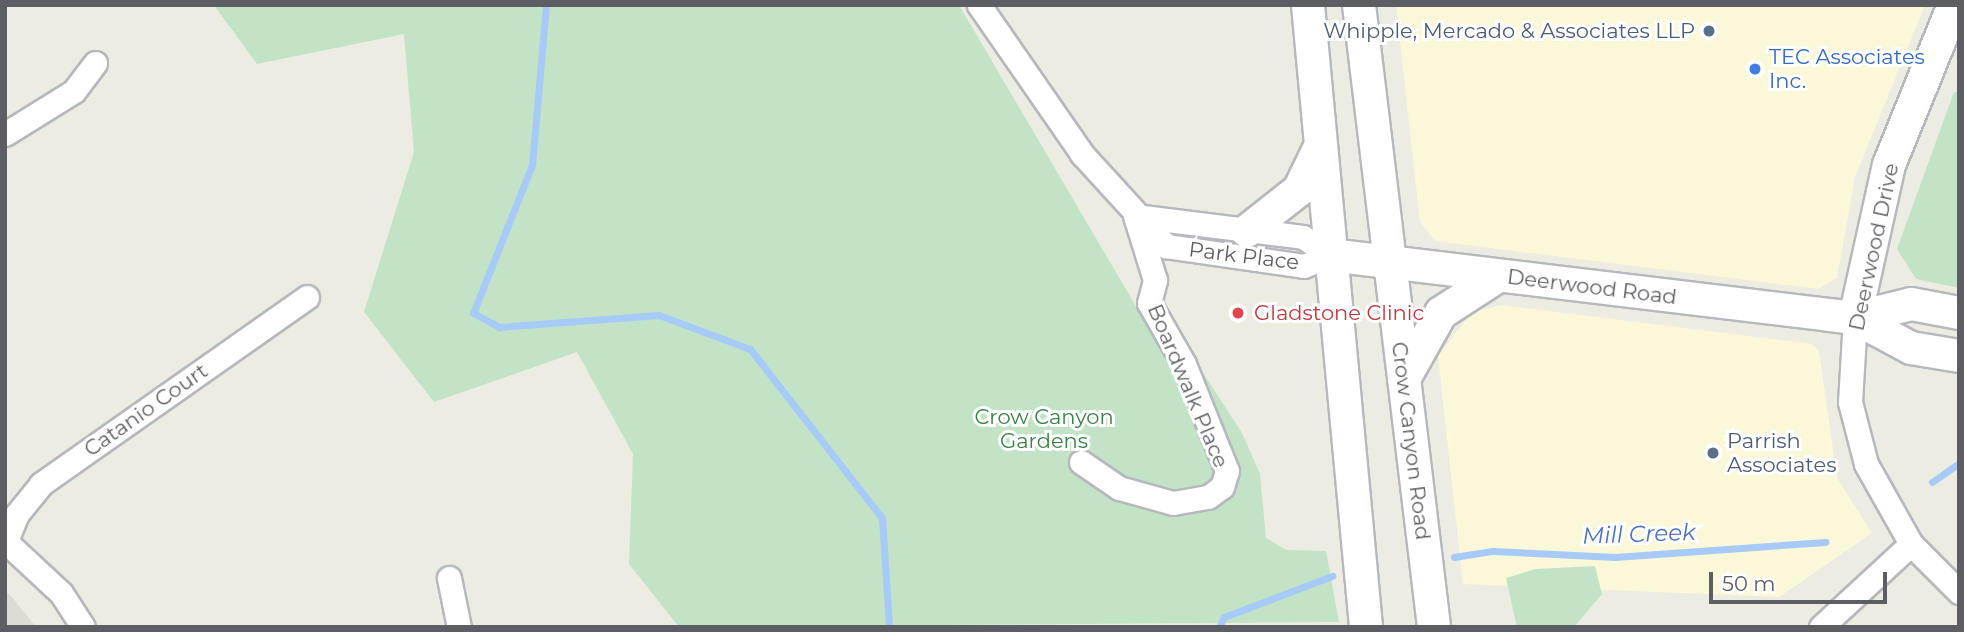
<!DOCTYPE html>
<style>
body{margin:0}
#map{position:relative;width:1964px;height:632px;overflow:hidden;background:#edece3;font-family:Montserrat,sans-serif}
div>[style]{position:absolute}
.commercial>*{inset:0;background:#fbf8da}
.education>*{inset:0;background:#dddbd2}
.green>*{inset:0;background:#c2e3c6}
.stream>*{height:7px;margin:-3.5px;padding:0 3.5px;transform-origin:3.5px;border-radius:3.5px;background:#a8caf8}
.roads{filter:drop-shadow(2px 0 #b6b8bd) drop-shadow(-2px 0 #b6b8bd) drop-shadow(0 2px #b6b8bd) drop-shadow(0 -2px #b6b8bd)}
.street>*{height:23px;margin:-11.5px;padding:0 11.5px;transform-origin:11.5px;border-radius:11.5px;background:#fff}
.secondary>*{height:32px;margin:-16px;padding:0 16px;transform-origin:16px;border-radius:16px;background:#fff}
.dots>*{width:19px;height:19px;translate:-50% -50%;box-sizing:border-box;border:4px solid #fff;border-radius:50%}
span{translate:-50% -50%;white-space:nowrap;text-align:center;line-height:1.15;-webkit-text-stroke:6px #fff;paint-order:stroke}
.service-label{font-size:21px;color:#4e5e75}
.right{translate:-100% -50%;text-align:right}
.left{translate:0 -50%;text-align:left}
.shop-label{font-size:21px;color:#366cbe}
.street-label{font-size:21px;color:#5c5e63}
.health-label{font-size:21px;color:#be3a42}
.park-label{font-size:21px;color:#3b8248}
.water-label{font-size:23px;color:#4d73ba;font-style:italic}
.frame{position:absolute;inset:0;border:7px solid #5c5e63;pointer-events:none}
.scale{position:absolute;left:1709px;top:572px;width:178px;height:32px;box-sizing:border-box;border:4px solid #5c5e63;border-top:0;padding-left:9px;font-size:21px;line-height:24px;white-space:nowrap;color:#5c5e63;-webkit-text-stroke:5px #fff;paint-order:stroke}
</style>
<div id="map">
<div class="commercial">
<i style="clip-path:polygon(1396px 5px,1925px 5px,1855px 177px,1837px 278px,1818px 289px,1435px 241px,1420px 222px)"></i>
<i style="clip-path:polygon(1501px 305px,1812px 344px,1819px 351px,1837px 478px,1872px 533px,1779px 597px,1463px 584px,1438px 356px,1472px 312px)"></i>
</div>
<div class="education">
<i style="clip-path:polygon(5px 591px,11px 596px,36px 627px,5px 627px)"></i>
</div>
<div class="green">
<i style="clip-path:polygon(214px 5px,959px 5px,1144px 320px,1187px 348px,1242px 433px,1260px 474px,1266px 538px,1286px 550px,1326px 551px,1339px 622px,679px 627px,629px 564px,633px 454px,577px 352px,434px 402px,364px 312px,414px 152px,404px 34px,257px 64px)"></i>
<i style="clip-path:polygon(1954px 92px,1959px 92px,1959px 288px,1916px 279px,1897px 249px)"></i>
<i style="clip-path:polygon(1595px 566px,1602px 594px,1574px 627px,1517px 627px,1506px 578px,1536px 569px)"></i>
</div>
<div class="stream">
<i style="left:546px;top:5px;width:161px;rotate:95deg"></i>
<i style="left:532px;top:165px;width:159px;rotate:111.7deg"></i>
<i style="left:473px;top:313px;width:30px;rotate:28deg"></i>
<i style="left:499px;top:327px;width:160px;rotate:-4.3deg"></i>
<i style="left:659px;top:315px;width:97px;rotate:20.5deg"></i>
<i style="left:750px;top:349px;width:214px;rotate:52deg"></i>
<i style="left:882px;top:518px;width:109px;rotate:86.3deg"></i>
<i style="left:1932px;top:482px;width:33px;rotate:-35deg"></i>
<i style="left:1454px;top:557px;width:39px;rotate:-9deg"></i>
<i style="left:1493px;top:551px;width:122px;rotate:2.8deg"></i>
<i style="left:1615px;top:557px;width:211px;rotate:-4.1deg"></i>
<i style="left:1219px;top:627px;width:11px;rotate:-63deg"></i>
<i style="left:1224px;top:617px;width:116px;rotate:-20.8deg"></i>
</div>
<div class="roads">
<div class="street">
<i style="left:979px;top:5px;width:181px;rotate:55.3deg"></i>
<i style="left:1082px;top:154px;width:125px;rotate:47.6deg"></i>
<i style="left:1166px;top:246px;width:139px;rotate:8.2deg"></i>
<i style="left:1304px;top:266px;width:28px;rotate:-23deg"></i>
<i style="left:5px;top:134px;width:81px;rotate:-31.9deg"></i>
<i style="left:74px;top:91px;width:35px;rotate:-53deg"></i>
<i style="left:1135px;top:216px;width:169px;rotate:7.1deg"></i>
<i style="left:1303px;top:237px;width:32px;rotate:34deg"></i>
<i style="left:1855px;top:318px;width:84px;rotate:93.4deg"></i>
<i style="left:1850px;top:402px;width:64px;rotate:75.5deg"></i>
<i style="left:1866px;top:464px;width:92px;rotate:60.6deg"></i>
<i style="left:1911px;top:544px;width:68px;rotate:45deg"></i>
<i style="left:1081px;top:462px;width:46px;rotate:34.4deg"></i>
<i style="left:1119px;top:488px;width:56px;rotate:15.5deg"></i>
<i style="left:1173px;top:503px;width:36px;rotate:-10deg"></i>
<i style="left:1208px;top:497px;width:17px;rotate:-36deg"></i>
<i style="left:1222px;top:487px;width:17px;rotate:-73deg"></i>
<i style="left:1227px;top:471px;width:115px;rotate:-111.9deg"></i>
<i style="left:1184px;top:364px;width:70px;rotate:-119.8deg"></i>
<i style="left:1149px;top:303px;width:24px;rotate:-75deg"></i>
<i style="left:1155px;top:280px;width:64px;rotate:-107.3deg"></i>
<i style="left:5px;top:541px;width:76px;rotate:42.9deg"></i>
<i style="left:61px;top:593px;width:40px;rotate:57.1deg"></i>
<i style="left:6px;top:541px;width:29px;rotate:-68deg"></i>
<i style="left:17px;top:514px;width:38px;rotate:-51deg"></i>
<i style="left:41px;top:484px;width:325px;rotate:-35.1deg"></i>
<i style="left:449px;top:578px;width:50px;rotate:78.5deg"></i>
<i style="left:1821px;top:627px;width:122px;rotate:-42.7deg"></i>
</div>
<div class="secondary">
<i style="left:1308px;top:5px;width:625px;rotate:84.67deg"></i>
<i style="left:1359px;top:5px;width:627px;rotate:83.12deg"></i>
<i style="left:1247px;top:231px;width:66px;rotate:-38.3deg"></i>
<i style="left:1299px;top:190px;width:48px;rotate:-64deg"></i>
<i style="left:1330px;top:255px;width:529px;rotate:6.84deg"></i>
<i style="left:1855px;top:318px;width:58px;rotate:-14deg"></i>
<i style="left:1911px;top:304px;width:49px;rotate:10.6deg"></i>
<i style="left:1855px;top:318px;width:157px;rotate:-77.5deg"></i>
<i style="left:1889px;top:165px;width:173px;rotate:-67.9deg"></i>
<i style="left:1855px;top:318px;width:64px;rotate:28.2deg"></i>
<i style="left:1911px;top:348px;width:49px;rotate:9.5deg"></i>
<i style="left:1404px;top:379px;width:76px;rotate:-60.7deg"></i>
<i style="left:1441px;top:313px;width:68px;rotate:-33deg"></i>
</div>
</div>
<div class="dots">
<i style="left:1709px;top:31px;background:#5c6f8a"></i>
<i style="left:1755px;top:69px;background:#3f7fe0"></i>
<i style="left:1238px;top:313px;background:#e0444e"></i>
<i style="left:1713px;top:453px;background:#5c6f8a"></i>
</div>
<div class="service-label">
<span class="right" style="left:1695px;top:31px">Whipple, Mercado &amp; Associates LLP</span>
<span class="left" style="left:1727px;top:453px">Parrish<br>Associates</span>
</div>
<div class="shop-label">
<span class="left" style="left:1769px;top:69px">TEC Associates<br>Inc.</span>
</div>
<div class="street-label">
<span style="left:1874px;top:247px;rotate:-78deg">Deerwood Drive</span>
<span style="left:1244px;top:256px;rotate:7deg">Park Place</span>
<span style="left:1592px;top:287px;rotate:7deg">Deerwood Road</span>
<span style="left:1188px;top:386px;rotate:67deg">Boardwalk Place</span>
<span style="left:146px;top:410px;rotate:-35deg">Catanio Court</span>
<span style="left:1411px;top:441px;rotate:83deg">Crow Canyon Road</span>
</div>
<div class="health-label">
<span class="left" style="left:1254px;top:313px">Gladstone Clinic</span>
</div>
<div class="park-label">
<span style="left:1044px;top:429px">Crow Canyon<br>Gardens</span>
</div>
<div class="water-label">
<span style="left:1639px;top:534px;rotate:-2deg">Mill Creek</span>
</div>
<div class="frame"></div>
<div class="scale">50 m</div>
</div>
